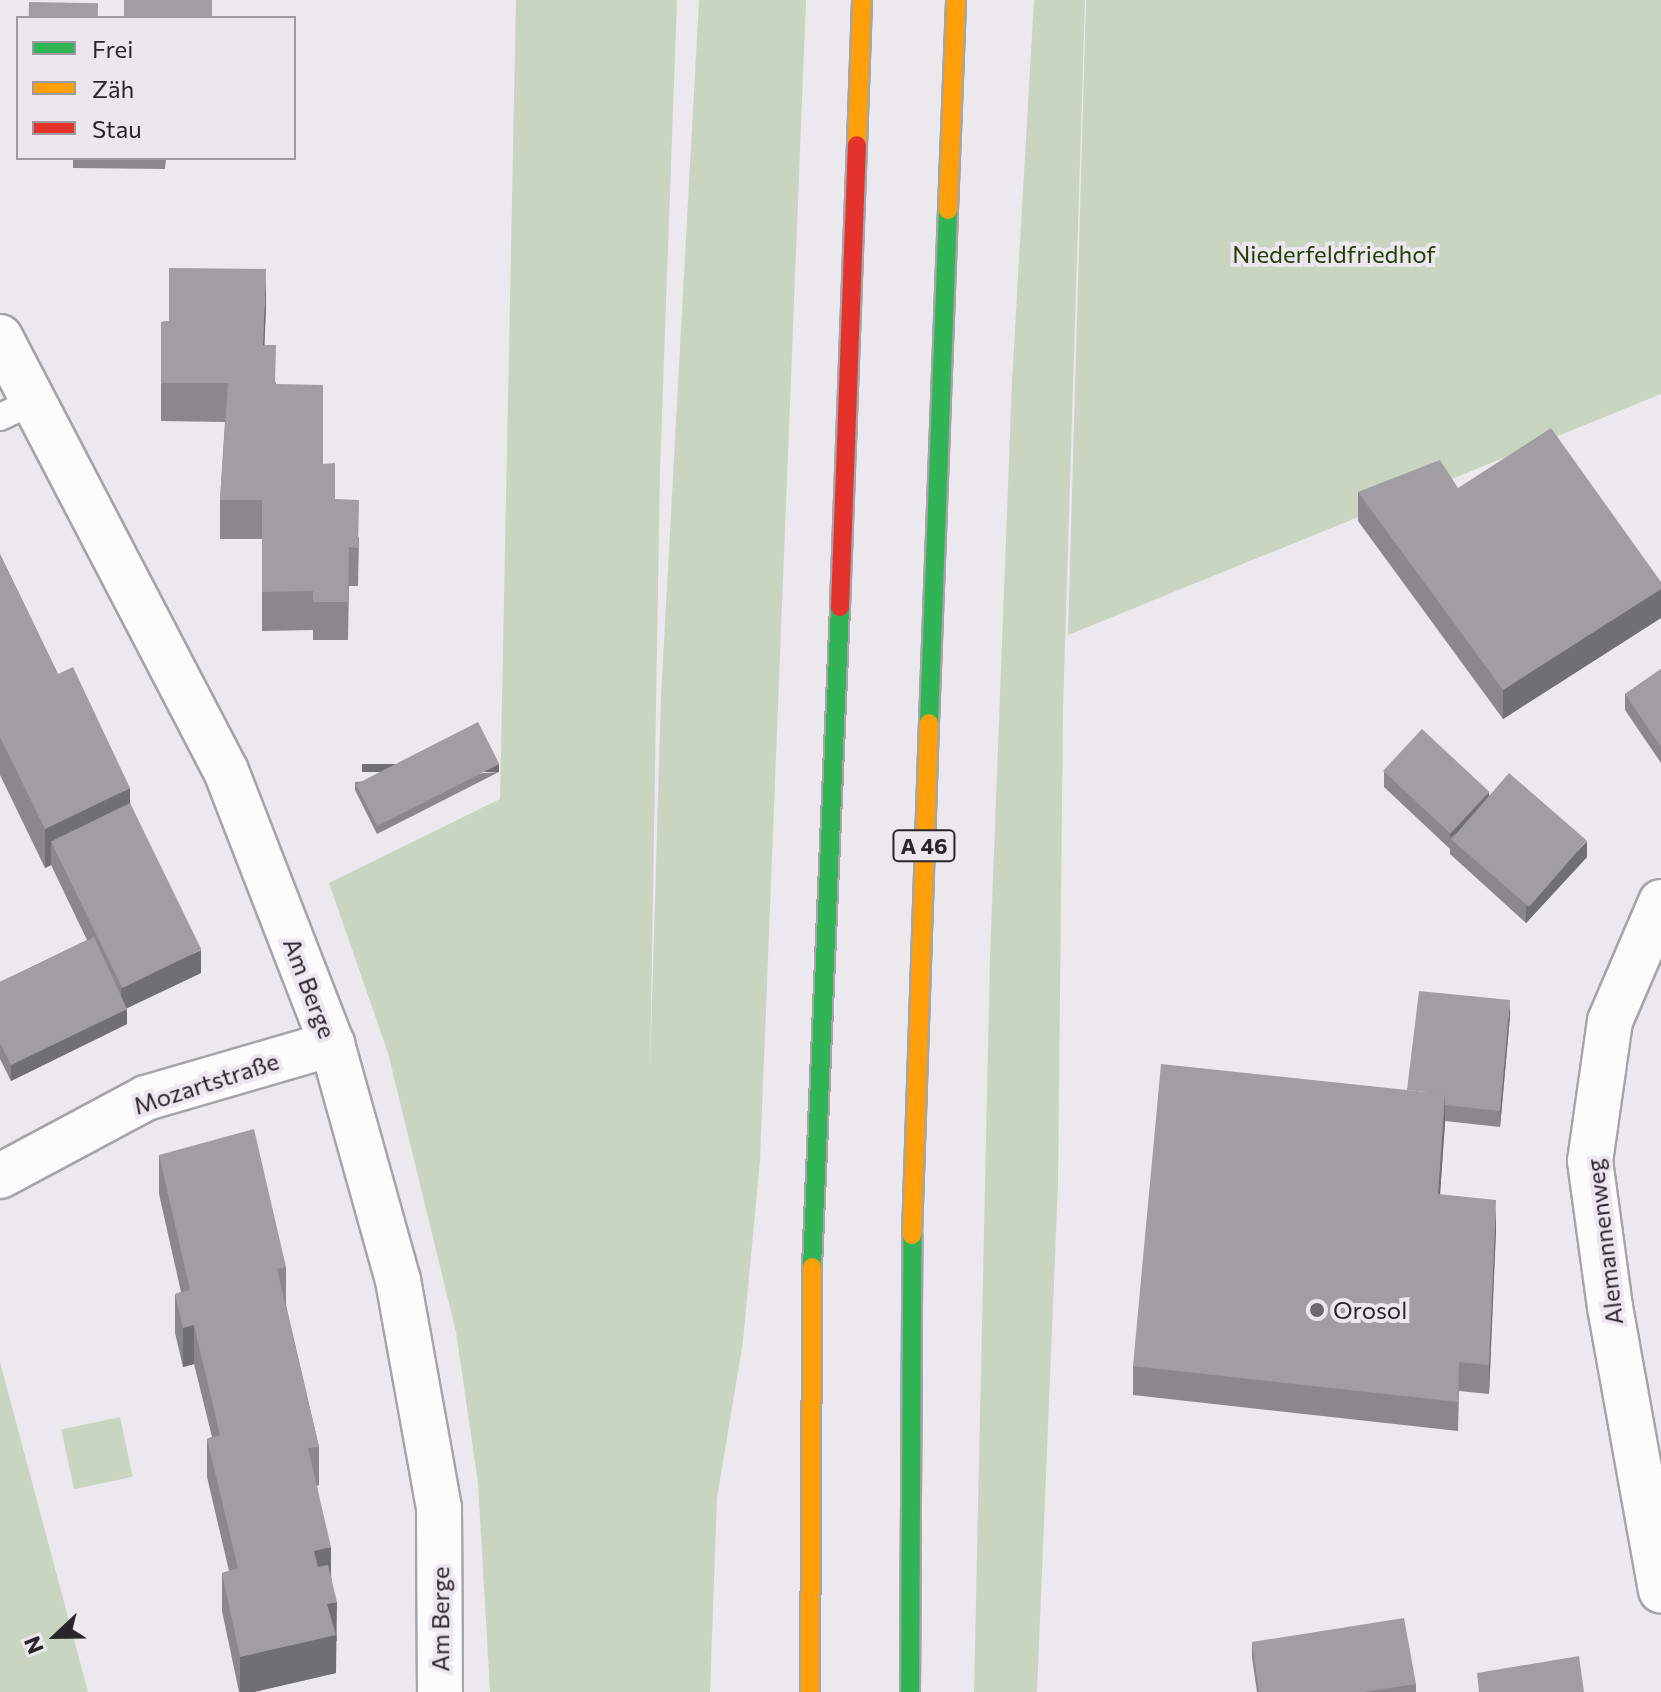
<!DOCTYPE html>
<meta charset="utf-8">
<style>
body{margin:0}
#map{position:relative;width:1661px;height:1692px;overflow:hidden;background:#ebe9ed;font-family:Commissioner,sans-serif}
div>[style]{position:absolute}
.green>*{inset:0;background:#c9d5c1;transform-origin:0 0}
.roads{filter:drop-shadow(2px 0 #a5a4a7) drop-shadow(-2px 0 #a5a4a7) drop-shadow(0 2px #a5a4a7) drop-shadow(0 -2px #a5a4a7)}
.lane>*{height:26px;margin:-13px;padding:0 13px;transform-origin:13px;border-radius:13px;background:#fcfcfc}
.street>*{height:44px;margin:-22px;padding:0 22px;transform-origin:22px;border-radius:22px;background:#fcfcfc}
.fast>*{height:18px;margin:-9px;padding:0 9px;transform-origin:9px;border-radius:9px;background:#30b455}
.slow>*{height:18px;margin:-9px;padding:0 9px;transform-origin:9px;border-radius:9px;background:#ff9f0a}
.jam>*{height:18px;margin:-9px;padding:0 9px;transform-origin:9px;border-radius:9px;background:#e5322d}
.wall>*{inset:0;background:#8a888b}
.shaded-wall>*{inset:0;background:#706f71;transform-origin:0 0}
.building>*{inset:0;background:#a09ea2;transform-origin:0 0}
.dots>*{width:22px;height:22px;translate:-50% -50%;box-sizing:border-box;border:4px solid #ece7ef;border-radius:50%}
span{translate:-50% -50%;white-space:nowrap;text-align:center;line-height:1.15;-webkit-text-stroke:8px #ece7ef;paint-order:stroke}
.shield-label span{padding:2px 6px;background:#ece7ef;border:2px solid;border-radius:6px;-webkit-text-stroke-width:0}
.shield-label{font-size:22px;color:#282629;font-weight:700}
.park-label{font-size:24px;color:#233e00}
.street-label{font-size:24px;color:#282629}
.poi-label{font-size:24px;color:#282629}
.left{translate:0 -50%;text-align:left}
.legend{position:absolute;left:16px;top:16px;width:280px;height:144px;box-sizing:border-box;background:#ece7ef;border:2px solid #9e9aa0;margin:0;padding:10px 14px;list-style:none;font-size:24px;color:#282629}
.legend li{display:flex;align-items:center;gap:16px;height:40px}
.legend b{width:40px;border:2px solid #9e9aa0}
.north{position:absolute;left:16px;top:1596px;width:80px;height:80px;-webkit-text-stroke:6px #ece7ef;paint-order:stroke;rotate:248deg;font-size:22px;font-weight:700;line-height:32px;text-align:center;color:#282629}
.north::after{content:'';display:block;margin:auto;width:28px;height:36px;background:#282629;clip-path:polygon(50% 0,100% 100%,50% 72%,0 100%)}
</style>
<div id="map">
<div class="green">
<i style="clip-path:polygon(516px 0,677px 0,660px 470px,650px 1070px,661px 696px,699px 0,806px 0,760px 1160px,743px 1341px,717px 1498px,710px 1692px,490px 1692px,478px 1483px,456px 1332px,388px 1053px,329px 883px,500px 799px)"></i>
<i style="clip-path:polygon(1034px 0,1085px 0,1063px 709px,1058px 1184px,1037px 1692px,974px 1692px,990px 956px,1012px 381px)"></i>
<i style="clip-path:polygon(1086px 0,1661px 0,1661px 394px,1068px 635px)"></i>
<i style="clip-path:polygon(0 1362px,88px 1692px,0 1692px)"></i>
<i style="left:120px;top:1417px;width:61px;height:60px;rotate:78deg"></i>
</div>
<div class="roads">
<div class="lane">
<i style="left:0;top:417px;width:38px;rotate:-25deg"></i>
</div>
<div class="street">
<i style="left:0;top:337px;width:489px;rotate:62.5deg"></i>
<i style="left:226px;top:771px;width:293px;rotate:68.8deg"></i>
<i style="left:332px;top:1044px;width:245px;rotate:74.4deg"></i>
<i style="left:398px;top:1280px;width:232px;rotate:79.8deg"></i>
<i style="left:439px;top:1508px;width:184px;rotate:89.7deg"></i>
<i style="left:1661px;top:902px;width:129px;rotate:113.2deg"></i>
<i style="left:1610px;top:1021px;width:141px;rotate:98.1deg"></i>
<i style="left:1590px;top:1161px;width:147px;rotate:82.2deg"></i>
<i style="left:1610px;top:1307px;width:288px;rotate:79.8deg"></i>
<i style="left:0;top:1176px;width:166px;rotate:-28.1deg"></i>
<i style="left:146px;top:1098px;width:194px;rotate:-16.2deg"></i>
</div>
<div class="fast">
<i style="left:929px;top:723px;width:513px;rotate:-87.88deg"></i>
<i style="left:812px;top:1267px;width:661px;rotate:-87.57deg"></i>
<i style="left:910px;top:1692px;width:457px;rotate:-89.7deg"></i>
</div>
<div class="slow">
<i style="left:857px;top:145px;width:145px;rotate:-88deg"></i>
<i style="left:948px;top:210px;width:210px;rotate:-87.8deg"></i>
<i style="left:912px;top:1235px;width:512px;rotate:-88.1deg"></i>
<i style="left:810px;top:1692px;width:425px;rotate:-89.7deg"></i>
</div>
<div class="jam">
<i style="left:840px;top:607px;width:462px;rotate:-87.9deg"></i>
</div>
</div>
<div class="wall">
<i style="clip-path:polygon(18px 78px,18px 144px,17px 144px)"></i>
<i style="clip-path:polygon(73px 158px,238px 158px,238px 160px,166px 159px,165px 169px,73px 168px)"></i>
<i style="clip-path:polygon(266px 307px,264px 345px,276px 384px,323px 464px,335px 499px,359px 538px,358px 586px,349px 586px,348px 640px,313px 640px,313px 630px,262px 631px,262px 539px,220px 539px,220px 500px,225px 422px,161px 421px,161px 322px)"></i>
<i style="clip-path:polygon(1458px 488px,1661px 582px,1661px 618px,1503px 719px,1358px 521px,1358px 492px)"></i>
<i style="clip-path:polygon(0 554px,58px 674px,130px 803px,201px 973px,127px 1008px,127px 1024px,11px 1081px,0 1059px,0 982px,87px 940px,51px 865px,45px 868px,0 775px)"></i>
<i style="clip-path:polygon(1661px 669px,1661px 763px,1625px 710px,1625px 694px)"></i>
<i style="clip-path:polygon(1384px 771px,1489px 795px,1587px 857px,1526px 923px,1450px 854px,1450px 849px,1384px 787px)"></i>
<i style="clip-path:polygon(499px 772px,377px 834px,355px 790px,355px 782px)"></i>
<i style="clip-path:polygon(1510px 1016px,1500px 1127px,1445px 1121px,1440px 1194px,1496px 1229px,1489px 1394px,1459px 1391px,1458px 1431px,1133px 1395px,1133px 1366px)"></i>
<i style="clip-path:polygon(159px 1155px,286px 1267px,286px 1305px,319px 1447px,319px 1485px,317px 1486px,331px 1574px,337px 1641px,336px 1641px,336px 1673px,254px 1692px,239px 1692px,222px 1611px,222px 1573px,229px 1571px,207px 1477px,207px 1439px,212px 1437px,194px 1364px,183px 1367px,175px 1333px,175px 1294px,181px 1292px,159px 1194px)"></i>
<i style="clip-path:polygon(1252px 1642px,1416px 1684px,1416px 1692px,1257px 1692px,1252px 1658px)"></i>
</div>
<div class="shaded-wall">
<i style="clip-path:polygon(266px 269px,266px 307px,263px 383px,263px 345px)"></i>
<i style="clip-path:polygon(1661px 589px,1661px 618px,1503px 719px,1503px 690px)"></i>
<i style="left:499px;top:764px;width:8px;height:137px;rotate:90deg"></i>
<i style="clip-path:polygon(130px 788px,130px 826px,51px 842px,51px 865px,45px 868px,45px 829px)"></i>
<i style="clip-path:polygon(1489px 792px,1489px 808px,1450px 838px,1450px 834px)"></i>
<i style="clip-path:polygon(1587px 841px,1587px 857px,1526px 923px,1526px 907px)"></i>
<i style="clip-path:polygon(201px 950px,201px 973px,121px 1011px,121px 988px)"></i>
<i style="clip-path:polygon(1510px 1000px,1510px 1016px,1500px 1127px,1500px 1111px)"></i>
<i style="clip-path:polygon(127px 1009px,127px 1024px,11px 1081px,11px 1065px)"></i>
<i style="clip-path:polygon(1445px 1094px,1445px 1123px,1438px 1223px,1438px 1194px)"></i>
<i style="clip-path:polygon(1496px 1200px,1496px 1229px,1489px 1394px,1489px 1365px)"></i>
<i style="clip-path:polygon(194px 1325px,194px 1364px,183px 1367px,183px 1328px)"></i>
<i style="clip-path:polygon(331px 1547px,331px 1585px,314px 1590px,314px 1551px)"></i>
<i style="clip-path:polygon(337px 1602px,336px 1673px,254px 1692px,240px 1692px,240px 1657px,327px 1604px)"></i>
</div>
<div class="building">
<i style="left:124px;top:0;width:88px;height:18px"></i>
<i style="left:29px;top:2px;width:69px;height:16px;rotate:1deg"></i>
<i style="clip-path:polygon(169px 268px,266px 269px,263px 345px,276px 345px,275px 384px,323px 385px,323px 464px,335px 463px,335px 499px,359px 500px,358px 548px,349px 547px,348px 602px,313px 602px,313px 591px,262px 592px,262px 500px,220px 500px,228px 383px,161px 383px,161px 322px,169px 321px)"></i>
<i style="clip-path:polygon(1551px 428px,1661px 582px,1661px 589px,1503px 690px,1358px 492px,1440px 460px,1458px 488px)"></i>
<i style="clip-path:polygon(0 554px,58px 674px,73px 667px,130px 788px,45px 829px,0 737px)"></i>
<i style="clip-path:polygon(1661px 669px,1661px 747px,1625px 694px)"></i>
<i style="left:478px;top:722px;width:47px;height:137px;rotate:63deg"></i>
<i style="left:1422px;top:729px;width:92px;height:57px;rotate:43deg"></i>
<i style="left:1509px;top:773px;width:103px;height:88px;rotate:41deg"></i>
<i style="left:130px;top:803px;width:163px;height:88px;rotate:64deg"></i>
<i style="clip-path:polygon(94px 937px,127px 1009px,11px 1065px,0 1043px,0 982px)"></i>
<i style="clip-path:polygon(1419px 991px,1510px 1000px,1500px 1111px,1445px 1105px,1445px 1094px,1407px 1090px)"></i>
<i style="clip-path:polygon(1161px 1064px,1445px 1094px,1438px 1194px,1496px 1200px,1489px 1365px,1459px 1362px,1458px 1402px,1133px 1366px)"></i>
<i style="clip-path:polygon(254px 1129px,286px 1267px,277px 1269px,319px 1447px,308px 1448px,331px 1547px,314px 1551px,318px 1567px,328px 1565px,337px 1602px,327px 1604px,336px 1635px,240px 1657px,222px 1573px,238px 1568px,207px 1439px,220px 1435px,194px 1325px,183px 1328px,175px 1294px,190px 1290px,159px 1155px)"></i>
<i style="clip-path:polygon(1404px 1618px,1416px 1684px,1363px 1692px,1259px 1692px,1252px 1642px)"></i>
<i style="clip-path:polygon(1579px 1656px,1584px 1692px,1479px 1692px,1477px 1673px)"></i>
</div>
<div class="dots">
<i style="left:1317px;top:1310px;background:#6c6a6e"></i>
</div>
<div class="shield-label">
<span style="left:924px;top:846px">A 46</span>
</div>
<div class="park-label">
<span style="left:1334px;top:254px">Niederfeldfriedhof</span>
</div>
<div class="street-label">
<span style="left:310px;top:988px;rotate:69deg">Am Berge</span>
<span style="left:206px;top:1083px;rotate:-18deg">Mozartstraße</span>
<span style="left:1604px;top:1242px;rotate:-97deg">Alemannenweg</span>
<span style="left:440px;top:1619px;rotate:-90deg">Am Berge</span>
</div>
<div class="poi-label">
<span class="left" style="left:1333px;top:1310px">Orosol</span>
</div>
<ul class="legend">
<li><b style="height:10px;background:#30b455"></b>Frei</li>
<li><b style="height:10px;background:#ff9f0a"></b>Zäh</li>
<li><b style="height:10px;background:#e5322d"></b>Stau</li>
</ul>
<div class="north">N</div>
</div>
